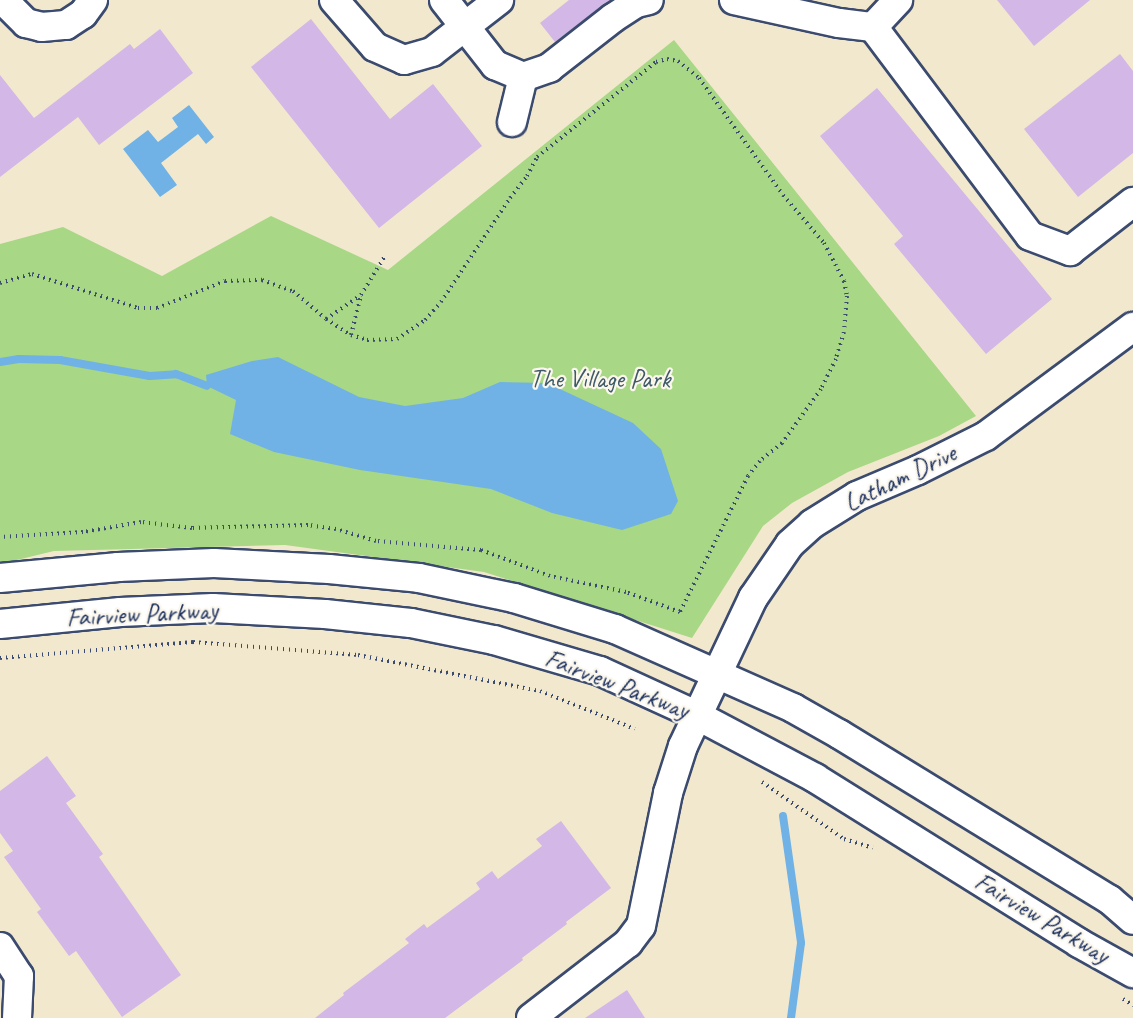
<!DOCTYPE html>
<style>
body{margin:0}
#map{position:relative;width:1133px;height:1018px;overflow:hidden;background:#f2e8ce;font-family:Caveat,sans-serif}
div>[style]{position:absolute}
.green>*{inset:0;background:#a8d785}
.water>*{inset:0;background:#70b2e5}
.stream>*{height:8px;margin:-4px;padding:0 4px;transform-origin:4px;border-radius:4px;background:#70b2e5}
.building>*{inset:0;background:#d2b7e7}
.path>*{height:4px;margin-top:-2px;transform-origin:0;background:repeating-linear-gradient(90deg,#3b4b6f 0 1.5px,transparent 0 6px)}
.roads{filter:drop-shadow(2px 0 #3b4b6f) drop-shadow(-2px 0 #3b4b6f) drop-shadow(0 2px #3b4b6f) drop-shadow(0 -2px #3b4b6f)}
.minor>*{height:28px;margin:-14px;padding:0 14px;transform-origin:14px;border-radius:14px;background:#fff}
span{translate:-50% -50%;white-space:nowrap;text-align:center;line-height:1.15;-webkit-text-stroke:4.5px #fbf7ec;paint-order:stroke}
.park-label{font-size:26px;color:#3e5968}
.street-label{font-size:26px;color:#1b2f5e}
</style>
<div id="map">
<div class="green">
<i style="clip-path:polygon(674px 40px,976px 416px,939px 436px,848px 472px,792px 503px,763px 526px,692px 638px,484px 572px,285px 545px,54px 551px,0 564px,0 244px,63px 227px,162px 276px,271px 216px,388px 270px)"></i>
</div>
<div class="water">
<i style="clip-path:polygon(189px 105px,214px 137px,206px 144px,198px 134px,161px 163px,177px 185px,160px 197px,123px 149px,148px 130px,158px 142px,178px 127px,172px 118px)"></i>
<i style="clip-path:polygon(278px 357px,359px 397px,405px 406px,463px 398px,500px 382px,547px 383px,633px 423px,661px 449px,678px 501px,671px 514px,622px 530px,552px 513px,491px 489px,360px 470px,274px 452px,230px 434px,236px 400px,207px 386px,206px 375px,252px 361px)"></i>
</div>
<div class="stream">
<i style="left:0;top:362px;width:19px;rotate:-9deg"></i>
<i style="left:19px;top:359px;width:41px;rotate:1.4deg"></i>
<i style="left:60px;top:360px;width:91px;rotate:10.1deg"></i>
<i style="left:150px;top:376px;width:26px;rotate:-4deg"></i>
<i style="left:176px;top:374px;width:33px;rotate:21deg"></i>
<i style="left:783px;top:816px;width:128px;rotate:81.9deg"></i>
<i style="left:801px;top:943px;width:76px;rotate:97.6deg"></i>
</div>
<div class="building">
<i style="clip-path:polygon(569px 0,610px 0,555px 42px,540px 23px)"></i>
<i style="clip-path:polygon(997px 0,1090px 0,1034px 46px)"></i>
<i style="clip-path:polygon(311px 19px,390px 119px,433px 84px,482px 146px,379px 228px,251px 67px)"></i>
<i style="clip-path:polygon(160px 29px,193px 73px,99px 145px,78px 117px,0 177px,0 75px,34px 118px,130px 44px,134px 49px)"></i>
<i style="clip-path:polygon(1120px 54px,1133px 71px,1133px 153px,1078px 197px,1024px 129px)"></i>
<i style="clip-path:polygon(877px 88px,1052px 299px,986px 354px,894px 244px,903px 236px,820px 136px)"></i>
<i style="clip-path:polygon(47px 756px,76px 796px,66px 803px,103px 854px,99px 857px,181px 975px,122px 1017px,76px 951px,69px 956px,37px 912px,41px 909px,4px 857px,13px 851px,0 833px,0 791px)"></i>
<i style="clip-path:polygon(561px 821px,611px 888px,566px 922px,567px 924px,522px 958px,523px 960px,445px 1018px,315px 1018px,344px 995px,343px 993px,409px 943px,405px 939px,424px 924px,427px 928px,480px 889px,476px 883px,492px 871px,498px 879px,542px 846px,536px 839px)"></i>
<i style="clip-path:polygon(627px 990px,645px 1018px,585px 1018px)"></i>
</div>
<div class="path">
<i style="left:0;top:283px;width:33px;rotate:-16deg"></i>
<i style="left:32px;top:274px;width:111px;rotate:17.8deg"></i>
<i style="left:138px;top:308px;width:19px"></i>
<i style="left:157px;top:308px;width:73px;rotate:-21.7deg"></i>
<i style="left:225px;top:281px;width:37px;rotate:-2deg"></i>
<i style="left:262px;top:280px;width:33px;rotate:20deg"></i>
<i style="left:293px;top:291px;width:43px;rotate:40.3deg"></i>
<i style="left:326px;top:319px;width:30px;rotate:33deg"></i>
<i style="left:351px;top:335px;width:17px;rotate:17deg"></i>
<i style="left:367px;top:340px;width:30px;rotate:-2deg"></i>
<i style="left:397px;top:339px;width:34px;rotate:-34deg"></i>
<i style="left:425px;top:320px;width:24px;rotate:-48deg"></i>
<i style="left:441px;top:302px;width:125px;rotate:-56.4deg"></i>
<i style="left:510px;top:198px;width:28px;rotate:-52deg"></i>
<i style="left:527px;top:176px;width:21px;rotate:-62deg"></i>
<i style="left:537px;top:157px;width:152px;rotate:-38.6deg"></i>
<i style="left:656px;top:62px;width:11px;rotate:-15deg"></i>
<i style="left:667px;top:59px;width:11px;rotate:10deg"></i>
<i style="left:678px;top:61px;width:27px;rotate:39deg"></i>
<i style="left:699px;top:78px;width:144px;rotate:54.3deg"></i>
<i style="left:783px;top:195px;width:63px;rotate:49.5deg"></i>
<i style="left:824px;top:243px;width:43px;rotate:62.2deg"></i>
<i style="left:844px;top:281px;width:15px;rotate:79deg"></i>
<i style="left:847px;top:296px;width:36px;rotate:95deg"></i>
<i style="left:844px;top:332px;width:28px;rotate:107deg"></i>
<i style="left:836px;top:359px;width:34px;rotate:117deg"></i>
<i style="left:821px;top:389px;width:67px;rotate:125.8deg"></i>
<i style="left:782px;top:443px;width:28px;rotate:141deg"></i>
<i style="left:760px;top:461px;width:19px;rotate:129deg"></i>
<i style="left:748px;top:476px;width:152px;rotate:116.6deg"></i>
<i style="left:680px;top:612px;width:58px;rotate:-159.7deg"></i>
<i style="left:626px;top:592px;width:78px;rotate:-168.1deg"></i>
<i style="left:550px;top:576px;width:74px;rotate:-159.4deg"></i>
<i style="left:481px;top:550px;width:105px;rotate:-175.1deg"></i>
<i style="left:376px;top:541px;width:42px;rotate:-163.3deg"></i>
<i style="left:336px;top:529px;width:28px;rotate:-172deg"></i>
<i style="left:308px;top:525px;width:116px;rotate:178.5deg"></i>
<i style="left:192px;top:528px;width:51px;rotate:-173.3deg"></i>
<i style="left:141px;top:522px;width:59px;rotate:170.2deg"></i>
<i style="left:83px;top:532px;width:83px;rotate:176.6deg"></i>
<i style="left:326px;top:319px;width:42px;rotate:-34.4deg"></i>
<i style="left:361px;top:295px;width:46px;rotate:-58.4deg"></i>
<i style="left:351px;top:335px;width:41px;rotate:-76deg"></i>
<i style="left:0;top:658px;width:194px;rotate:-4.7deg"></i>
<i style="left:193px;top:642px;width:166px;rotate:4.5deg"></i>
<i style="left:358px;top:655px;width:186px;rotate:11.2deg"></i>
<i style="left:540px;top:691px;width:102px;rotate:21.8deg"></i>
<i style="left:762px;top:782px;width:100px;rotate:34.8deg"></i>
<i style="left:844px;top:839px;width:30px;rotate:17deg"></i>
<i style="left:1123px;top:999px;width:12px;rotate:31deg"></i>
</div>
<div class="roads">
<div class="minor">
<i style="left:3px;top:0;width:33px;rotate:45deg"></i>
<i style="left:26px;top:23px;width:16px;rotate:14deg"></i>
<i style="left:42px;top:27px;width:24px;rotate:-5deg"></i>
<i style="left:66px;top:25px;width:20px;rotate:-33deg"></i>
<i style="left:83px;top:14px;width:17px;rotate:-54deg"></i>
<i style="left:334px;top:0;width:62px;rotate:48.9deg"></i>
<i style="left:375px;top:47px;width:32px;rotate:24deg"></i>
<i style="left:404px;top:60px;width:29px;rotate:-16deg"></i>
<i style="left:432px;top:52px;width:85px;rotate:-37.8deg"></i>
<i style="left:444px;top:0;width:83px;rotate:51.9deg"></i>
<i style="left:495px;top:65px;width:30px;rotate:23deg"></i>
<i style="left:523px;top:77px;width:28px;rotate:-19deg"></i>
<i style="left:549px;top:68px;width:81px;rotate:-38deg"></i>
<i style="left:613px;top:18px;width:27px;rotate:-33deg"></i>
<i style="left:636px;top:3px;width:13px;rotate:-13deg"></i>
<i style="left:734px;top:0;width:107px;rotate:12.4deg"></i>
<i style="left:839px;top:23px;width:34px;rotate:7deg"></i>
<i style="left:873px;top:27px;width:37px;rotate:-47deg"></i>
<i style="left:873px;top:27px;width:261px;rotate:53.1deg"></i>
<i style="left:1030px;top:236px;width:43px;rotate:20.6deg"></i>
<i style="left:1070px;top:251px;width:80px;rotate:-37.9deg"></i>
<i style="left:512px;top:122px;width:46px;rotate:-76.3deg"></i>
<i style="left:0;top:578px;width:119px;rotate:-5.3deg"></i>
<i style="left:118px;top:567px;width:96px;rotate:-2.4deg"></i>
<i style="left:214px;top:563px;width:115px;rotate:3deg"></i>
<i style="left:329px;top:569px;width:90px;rotate:5.7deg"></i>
<i style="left:419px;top:578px;width:97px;rotate:11.9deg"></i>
<i style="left:514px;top:598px;width:106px;rotate:17.1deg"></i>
<i style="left:615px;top:629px;width:195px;rotate:23.9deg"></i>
<i style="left:793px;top:708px;width:53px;rotate:29.5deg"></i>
<i style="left:839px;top:734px;width:318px;rotate:31.5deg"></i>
<i style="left:1110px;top:900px;width:30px;rotate:41deg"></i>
<i style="left:0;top:624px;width:121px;rotate:-5.7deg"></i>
<i style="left:120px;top:612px;width:93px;rotate:-2.5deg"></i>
<i style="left:213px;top:608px;width:112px;rotate:3.1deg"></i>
<i style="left:325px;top:614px;width:86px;rotate:6deg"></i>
<i style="left:411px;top:623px;width:85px;rotate:11.6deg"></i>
<i style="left:494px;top:640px;width:110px;rotate:16.3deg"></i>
<i style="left:600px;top:671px;width:106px;rotate:24.6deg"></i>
<i style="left:696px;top:715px;width:135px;rotate:27.9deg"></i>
<i style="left:815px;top:778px;width:311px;rotate:32deg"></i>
<i style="left:1079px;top:943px;width:62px;rotate:29.1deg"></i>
<i style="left:0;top:947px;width:35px;rotate:57deg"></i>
<i style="left:19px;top:976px;width:42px;rotate:92.7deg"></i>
<i style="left:531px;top:1018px;width:123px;rotate:-37.7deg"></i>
<i style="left:628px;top:943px;width:21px;rotate:-53deg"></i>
<i style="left:641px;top:926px;width:136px;rotate:-78.5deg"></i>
<i style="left:668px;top:793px;width:49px;rotate:-72.3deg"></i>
<i style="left:683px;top:746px;width:164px;rotate:-64.7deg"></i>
<i style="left:753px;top:598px;width:65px;rotate:-55.6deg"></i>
<i style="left:790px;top:544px;width:30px;rotate:-42deg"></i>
<i style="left:812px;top:524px;width:53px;rotate:-31.9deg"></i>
<i style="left:857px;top:496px;width:66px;rotate:-23.1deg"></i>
<i style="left:918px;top:470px;width:76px;rotate:-26.6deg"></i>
<i style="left:986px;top:436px;width:183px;rotate:-36.6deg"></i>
</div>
</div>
<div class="park-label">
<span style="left:600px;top:379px">The Village Park</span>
</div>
<div class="street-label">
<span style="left:900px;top:478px;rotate:-26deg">Latham Drive</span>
<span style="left:142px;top:614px;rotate:-3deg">Fairview Parkway</span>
<span style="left:617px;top:684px;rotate:21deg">Fairview Parkway</span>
<span style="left:1042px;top:918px;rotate:31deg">Fairview Parkway</span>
</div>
</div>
